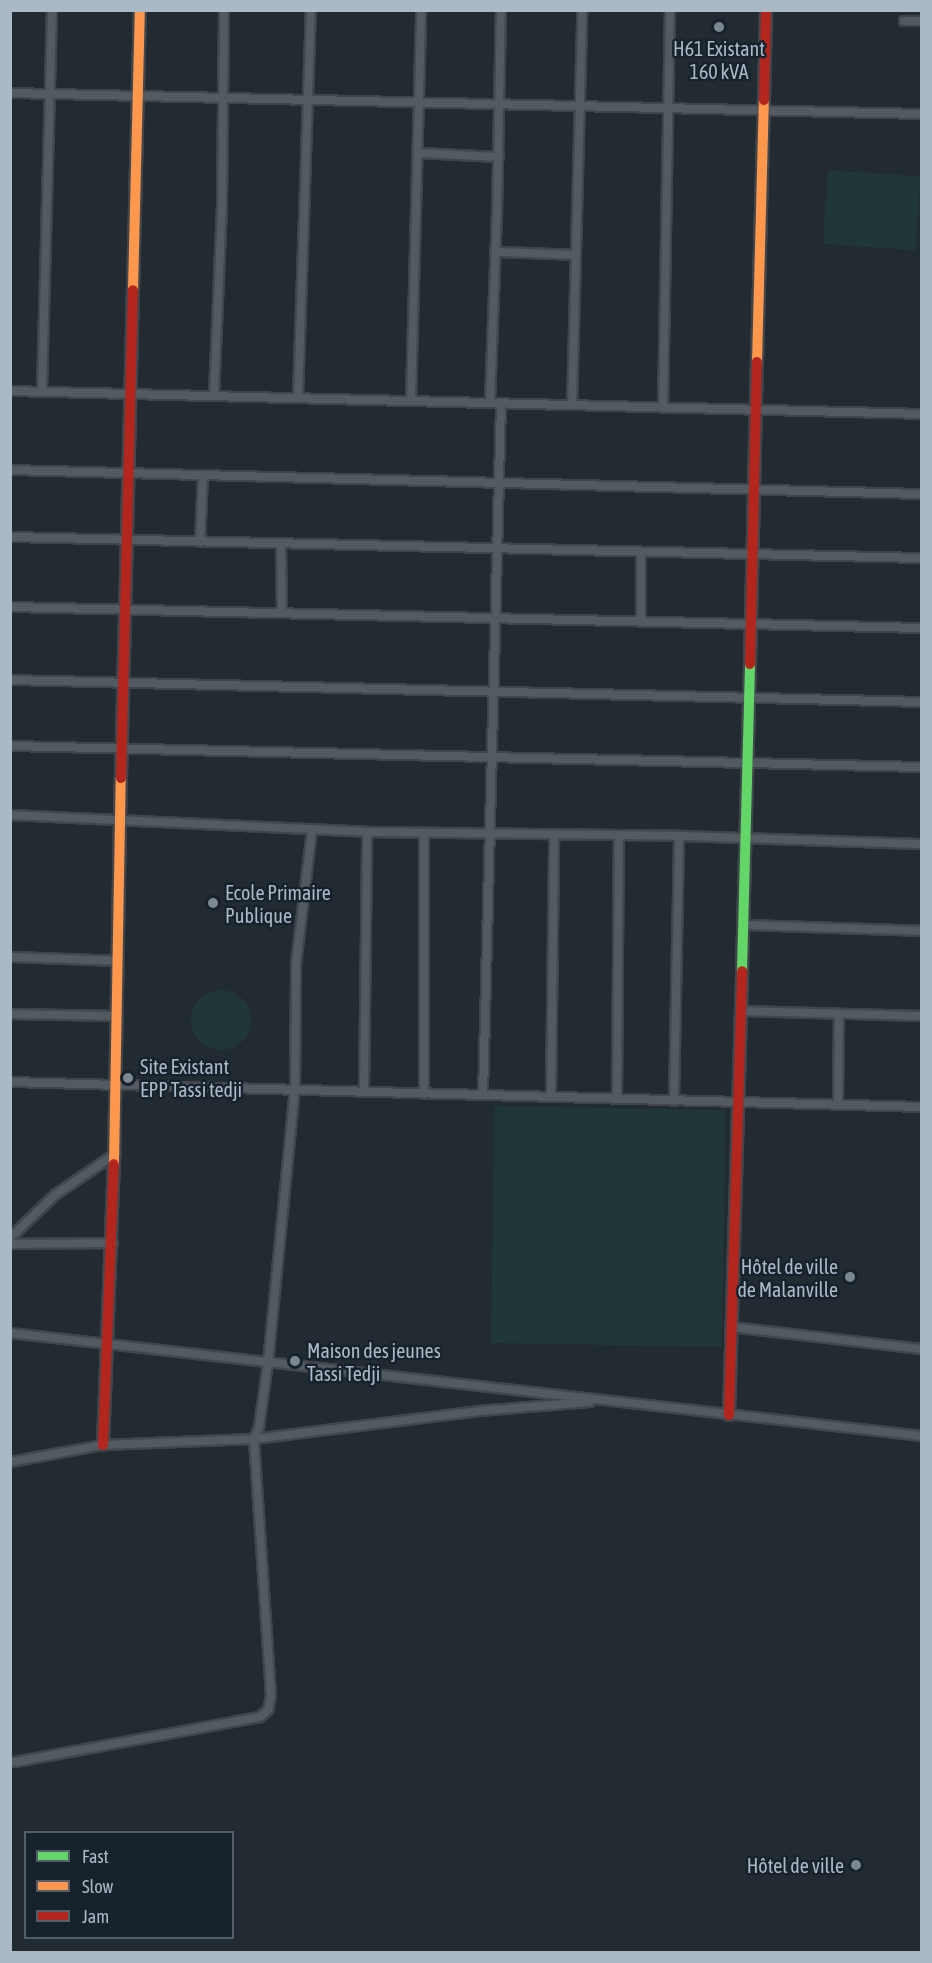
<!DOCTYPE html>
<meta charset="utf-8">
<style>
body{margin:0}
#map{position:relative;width:932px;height:1963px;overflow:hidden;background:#232b32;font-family:"Asap Condensed",sans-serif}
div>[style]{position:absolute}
.green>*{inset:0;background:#203738;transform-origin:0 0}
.round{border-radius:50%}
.roads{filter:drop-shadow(2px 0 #40464c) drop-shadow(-2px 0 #40464c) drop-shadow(0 2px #40464c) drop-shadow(0 -2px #40464c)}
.street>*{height:8px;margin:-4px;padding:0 4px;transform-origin:4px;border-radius:4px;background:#535a61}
.fast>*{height:10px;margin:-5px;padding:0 5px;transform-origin:5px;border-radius:5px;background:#63d668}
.slow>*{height:10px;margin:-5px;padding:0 5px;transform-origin:5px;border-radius:5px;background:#ff974d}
.jam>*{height:10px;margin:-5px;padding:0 5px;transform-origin:5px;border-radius:5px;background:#b3261e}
.dots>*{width:16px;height:16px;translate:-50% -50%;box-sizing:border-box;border:3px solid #17222d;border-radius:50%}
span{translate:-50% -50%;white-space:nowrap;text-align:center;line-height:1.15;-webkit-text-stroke:5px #17222d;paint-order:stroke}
.poi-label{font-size:20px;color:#abb8c6}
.left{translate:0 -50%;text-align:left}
.right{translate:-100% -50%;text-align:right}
.frame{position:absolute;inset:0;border:12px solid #abb8c6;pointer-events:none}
.legend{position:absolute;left:24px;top:1831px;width:210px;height:108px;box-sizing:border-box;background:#17222d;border:2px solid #525e6a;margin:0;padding:8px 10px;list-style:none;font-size:18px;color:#abb8c6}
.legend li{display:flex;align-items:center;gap:12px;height:30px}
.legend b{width:30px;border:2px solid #525e6a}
</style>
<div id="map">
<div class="green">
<i style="left:828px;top:170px;width:93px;height:74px;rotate:4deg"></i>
<i class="round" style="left:191px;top:990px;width:60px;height:60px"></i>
<i style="left:495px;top:1106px;width:231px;height:237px;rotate:1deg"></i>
</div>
<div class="roads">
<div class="street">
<i style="left:904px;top:21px;width:18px"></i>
<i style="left:10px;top:93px;width:912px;rotate:1.32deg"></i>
<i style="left:418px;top:153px;width:81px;rotate:2.8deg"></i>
<i style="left:496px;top:252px;width:80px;rotate:2.1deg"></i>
<i style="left:10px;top:391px;width:912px;rotate:1.44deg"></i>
<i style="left:42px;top:392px;width:382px;rotate:-88.5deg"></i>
<i style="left:214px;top:396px;width:192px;rotate:-87.6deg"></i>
<i style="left:222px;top:204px;width:194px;rotate:-89.4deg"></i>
<i style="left:298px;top:398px;width:388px;rotate:-88.1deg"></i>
<i style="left:411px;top:401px;width:391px;rotate:-88.5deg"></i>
<i style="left:490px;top:403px;width:189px;rotate:-87.9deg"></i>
<i style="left:497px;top:214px;width:204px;rotate:-88.9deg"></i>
<i style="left:572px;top:405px;width:395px;rotate:-88.5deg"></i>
<i style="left:663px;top:408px;width:398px;rotate:-89deg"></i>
<i style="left:10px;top:470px;width:912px;rotate:1.51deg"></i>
<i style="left:10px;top:537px;width:912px;rotate:1.32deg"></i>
<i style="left:200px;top:542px;width:65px;rotate:-87.4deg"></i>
<i style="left:281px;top:545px;width:68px;rotate:89.2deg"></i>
<i style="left:10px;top:607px;width:912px;rotate:1.32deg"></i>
<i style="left:641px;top:621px;width:69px;rotate:-90deg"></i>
<i style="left:10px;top:680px;width:912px;rotate:1.38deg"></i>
<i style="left:10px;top:746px;width:912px;rotate:1.32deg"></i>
<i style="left:10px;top:815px;width:357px;rotate:2.7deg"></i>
<i style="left:367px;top:832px;width:312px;rotate:0.7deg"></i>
<i style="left:679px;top:836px;width:243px;rotate:1.9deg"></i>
<i style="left:744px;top:925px;width:178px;rotate:1.9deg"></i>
<i style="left:10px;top:957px;width:107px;rotate:2.1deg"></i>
<i style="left:742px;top:1011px;width:180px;rotate:1.6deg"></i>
<i style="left:10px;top:1014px;width:107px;rotate:1.1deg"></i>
<i style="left:10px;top:1082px;width:912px;rotate:1.57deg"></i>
<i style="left:364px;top:1092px;width:260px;rotate:-89.3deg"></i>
<i style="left:424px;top:1094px;width:260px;rotate:-90deg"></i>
<i style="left:483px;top:1095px;width:692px;rotate:-88.51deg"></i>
<i style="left:551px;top:1097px;width:263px;rotate:-89.3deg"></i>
<i style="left:617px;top:1099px;width:263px;rotate:-89.6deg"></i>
<i style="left:674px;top:1101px;width:265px;rotate:-88.9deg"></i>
<i style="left:838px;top:1105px;width:91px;rotate:-89.4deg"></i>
<i style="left:10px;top:1238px;width:62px;rotate:-43.7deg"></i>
<i style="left:55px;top:1195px;width:73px;rotate:-34.3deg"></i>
<i style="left:10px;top:1244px;width:103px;rotate:-0.6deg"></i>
<i style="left:731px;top:1327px;width:192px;rotate:6.6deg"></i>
<i style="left:10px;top:1333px;width:918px;rotate:6.44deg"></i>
<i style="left:10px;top:1462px;width:95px;rotate:-10.4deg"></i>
<i style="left:103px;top:1445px;width:151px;rotate:-2.3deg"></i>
<i style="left:254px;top:1439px;width:227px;rotate:-7.1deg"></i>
<i style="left:479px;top:1411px;width:111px;rotate:-4.6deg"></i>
<i style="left:15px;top:1762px;width:249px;rotate:-10.4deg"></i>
<i style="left:260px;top:1717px;width:11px;rotate:-41deg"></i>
<i style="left:268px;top:1710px;width:14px;rotate:-78deg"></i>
<i style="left:271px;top:1696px;width:258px;rotate:-93.8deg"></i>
<i style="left:254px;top:1439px;width:13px;rotate:-67deg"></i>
<i style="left:259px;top:1427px;width:65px;rotate:-82deg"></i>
<i style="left:268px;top:1363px;width:274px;rotate:-84.4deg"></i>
<i style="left:295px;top:1090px;width:126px;rotate:-89.5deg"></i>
<i style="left:296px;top:964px;width:135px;rotate:-83.2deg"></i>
</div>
<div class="fast">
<i style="left:742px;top:971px;width:307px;rotate:-88.5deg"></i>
</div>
<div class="slow">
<i style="left:133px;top:290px;width:280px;rotate:-88.6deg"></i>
<i style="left:757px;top:362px;width:262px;rotate:-88.5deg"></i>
<i style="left:114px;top:1164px;width:386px;rotate:-89deg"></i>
</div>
<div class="jam">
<i style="left:764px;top:100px;width:90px;rotate:-88.7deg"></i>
<i style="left:750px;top:664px;width:302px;rotate:-88.7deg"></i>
<i style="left:121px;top:778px;width:488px;rotate:-88.6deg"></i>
<i style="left:729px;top:1415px;width:444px;rotate:-88.3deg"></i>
<i style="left:103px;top:1445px;width:281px;rotate:-87.8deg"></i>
</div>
</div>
<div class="dots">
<i style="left:719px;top:27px;background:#7b8792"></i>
<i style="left:213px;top:903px;background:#7b8792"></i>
<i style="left:128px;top:1078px;background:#7b8792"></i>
<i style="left:850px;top:1277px;background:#7b8792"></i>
<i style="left:295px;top:1361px;background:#7b8792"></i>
<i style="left:856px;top:1865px;background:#7b8792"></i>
</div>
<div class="poi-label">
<span style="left:719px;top:60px">H61 Existant<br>160 kVA</span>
<span class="left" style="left:225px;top:904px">Ecole Primaire<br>Publique</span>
<span class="left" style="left:140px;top:1078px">Site Existant<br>EPP Tassi tedji</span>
<span class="right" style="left:838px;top:1278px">Hôtel de ville<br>de Malanville</span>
<span class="left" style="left:307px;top:1362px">Maison des jeunes<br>Tassi Tedji</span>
<span class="right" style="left:844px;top:1865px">Hôtel de ville</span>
</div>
<div class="frame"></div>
<ul class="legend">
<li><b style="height:8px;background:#63d668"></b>Fast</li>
<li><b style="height:8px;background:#ff974d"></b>Slow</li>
<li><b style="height:8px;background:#b3261e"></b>Jam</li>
</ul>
</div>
